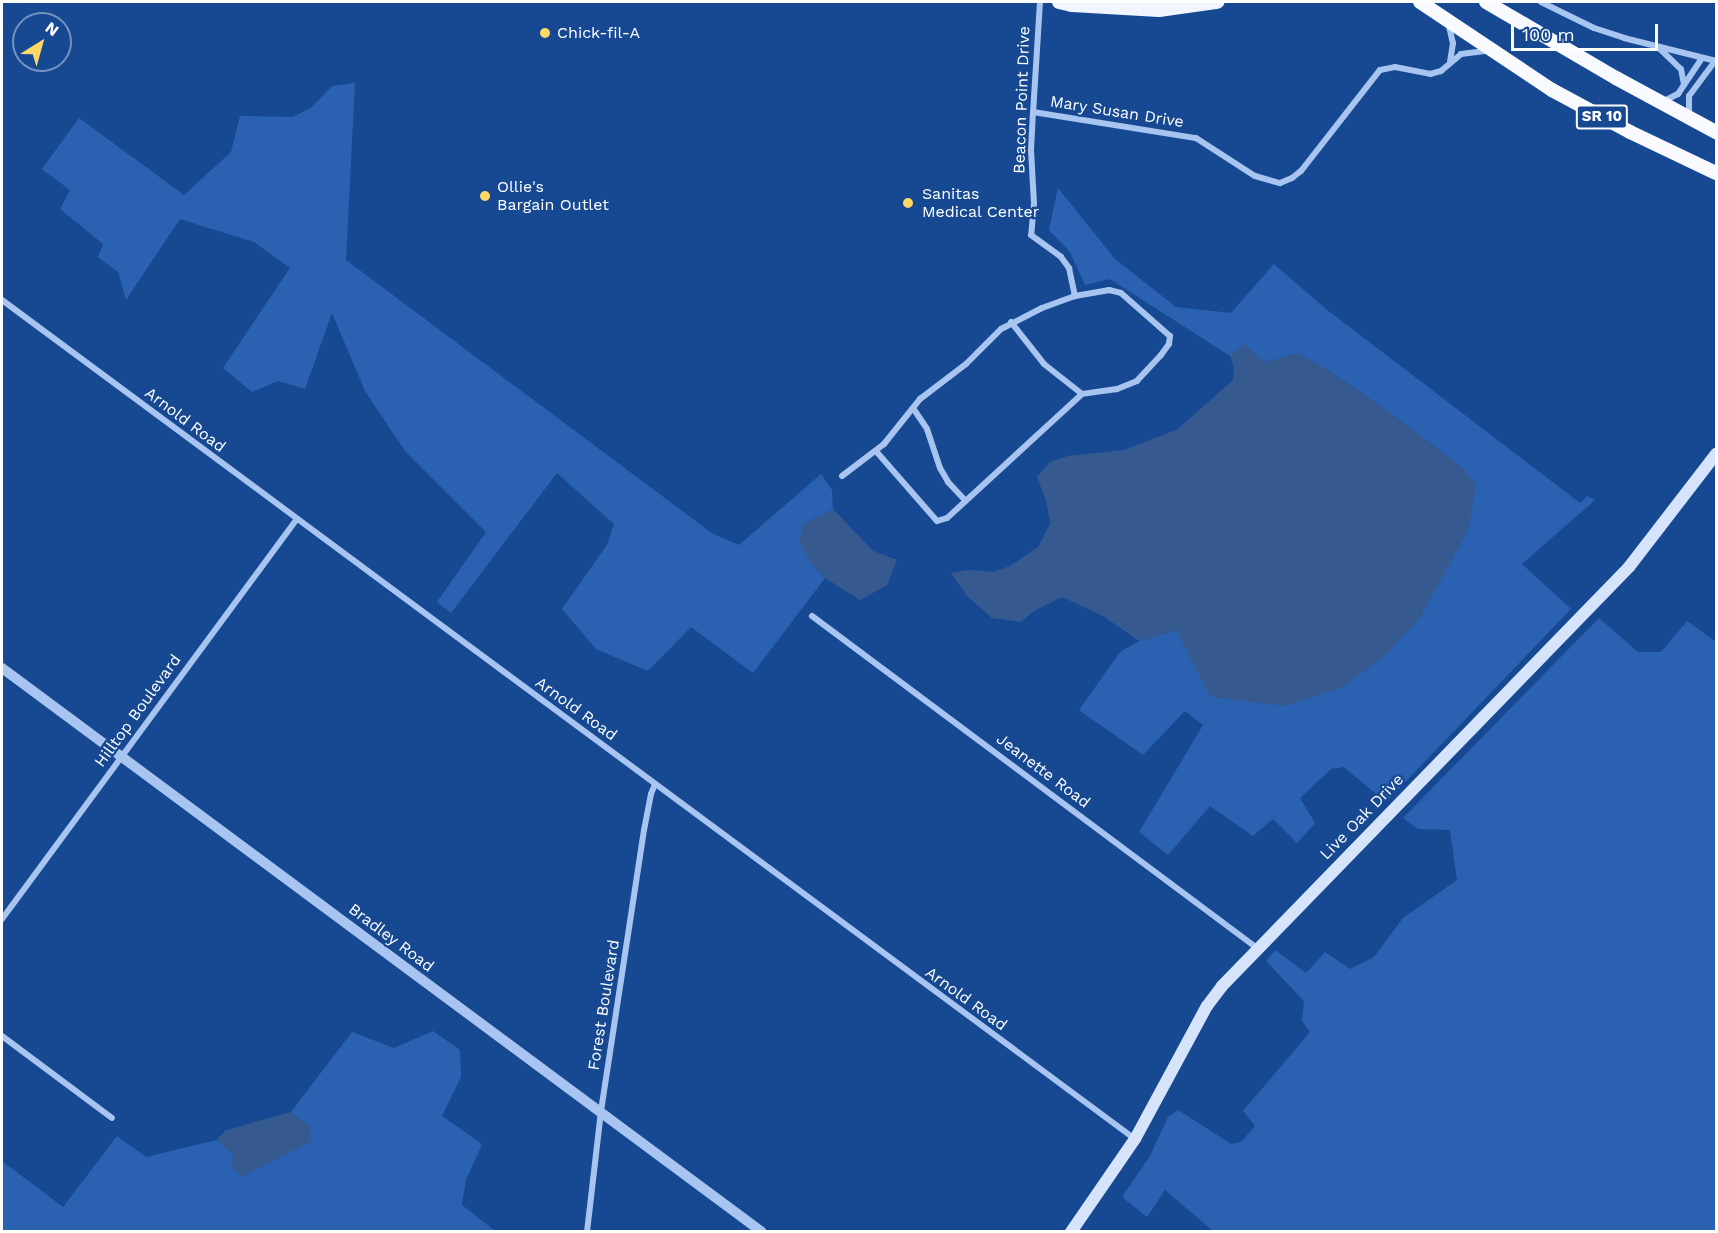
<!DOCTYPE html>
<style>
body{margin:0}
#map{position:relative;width:1718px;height:1233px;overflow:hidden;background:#174992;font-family:"Work Sans",sans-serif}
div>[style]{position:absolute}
.green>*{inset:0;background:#2a62b1}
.water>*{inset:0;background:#365a90}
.minor>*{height:6px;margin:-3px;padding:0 3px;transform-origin:3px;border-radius:3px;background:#a7c5f0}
.tertiary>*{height:10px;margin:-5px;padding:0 5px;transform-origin:5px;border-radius:5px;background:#a7c5f0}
.secondary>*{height:12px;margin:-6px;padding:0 6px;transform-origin:6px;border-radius:6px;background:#d5e4fb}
.primary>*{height:14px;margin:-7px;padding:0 7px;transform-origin:7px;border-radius:7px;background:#f0f5ff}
.trunk>*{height:14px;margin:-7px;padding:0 7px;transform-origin:7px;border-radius:7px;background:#f8faff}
.dots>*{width:16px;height:16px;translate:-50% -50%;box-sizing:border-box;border:3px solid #174992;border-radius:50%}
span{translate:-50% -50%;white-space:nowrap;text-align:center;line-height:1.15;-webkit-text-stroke:4.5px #174992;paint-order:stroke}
.shield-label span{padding:2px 4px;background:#174992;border:2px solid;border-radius:4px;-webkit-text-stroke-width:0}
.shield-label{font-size:15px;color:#fff;font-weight:700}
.poi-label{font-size:16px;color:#fff}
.left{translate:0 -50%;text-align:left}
.street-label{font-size:16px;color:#fff}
.frame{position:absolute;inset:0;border:3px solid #fff;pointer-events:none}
.north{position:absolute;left:12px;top:12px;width:60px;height:60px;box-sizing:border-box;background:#174992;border:2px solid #7492be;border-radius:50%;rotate:37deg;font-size:16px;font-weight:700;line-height:24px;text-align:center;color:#fff}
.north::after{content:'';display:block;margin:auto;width:21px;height:27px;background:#ffd866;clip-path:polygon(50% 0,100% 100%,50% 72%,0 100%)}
.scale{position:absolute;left:1511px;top:24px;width:147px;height:27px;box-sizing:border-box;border:3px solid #fff;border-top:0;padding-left:8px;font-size:18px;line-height:21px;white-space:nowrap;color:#fff;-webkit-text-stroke:4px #174992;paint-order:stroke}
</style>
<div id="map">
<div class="green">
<i style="clip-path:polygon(355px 83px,346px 260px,713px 534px,739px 545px,821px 474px,832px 490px,833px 509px,803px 524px,811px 563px,825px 578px,753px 673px,691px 627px,648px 671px,596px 649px,562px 609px,607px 545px,614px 524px,557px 473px,451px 613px,437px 602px,486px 532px,405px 451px,365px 391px,332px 313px,305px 389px,278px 381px,252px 392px,223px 368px,290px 268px,254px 242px,180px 219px,126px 300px,118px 272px,98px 257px,103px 244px,60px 209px,70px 190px,42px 169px,79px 118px,184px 195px,231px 152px,240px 116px,293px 117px,312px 107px,332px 86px)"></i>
<i style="clip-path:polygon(1058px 188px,1115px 259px,1176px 307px,1231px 313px,1274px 264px,1326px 309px,1580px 503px,1587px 496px,1595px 500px,1522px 564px,1571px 609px,1386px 802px,1344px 767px,1331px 769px,1300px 798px,1315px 823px,1297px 843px,1273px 819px,1253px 836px,1210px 806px,1168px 855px,1139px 832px,1203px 725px,1185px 711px,1143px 755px,1079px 710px,1120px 652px,1139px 641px,1177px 630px,1420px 617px,1469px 527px,1465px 470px,1389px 412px,1332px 373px,1298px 353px,1264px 363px,1245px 345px,1230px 356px,1110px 279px,1085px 285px,1070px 252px,1049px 230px)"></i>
<i style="clip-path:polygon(1599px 618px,1638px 652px,1661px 652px,1687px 621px,1716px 642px,1716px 1231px,1213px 1231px,1165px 1190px,1147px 1217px,1122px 1197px,1150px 1156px,1168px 1117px,1178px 1110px,1231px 1144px,1241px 1142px,1255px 1126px,1243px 1111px,1310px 1032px,1302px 1021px,1304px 1001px,1266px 961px,1275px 950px,1306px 973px,1325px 952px,1350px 969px,1374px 957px,1403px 918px,1457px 880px,1450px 830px,1418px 829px,1403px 818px)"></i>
<i style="clip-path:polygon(433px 1031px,460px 1050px,461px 1077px,442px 1116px,482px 1144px,466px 1180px,462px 1205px,495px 1231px,2px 1231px,2px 1161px,63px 1207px,117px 1136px,146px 1157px,217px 1140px,233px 1154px,310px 1127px,291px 1112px,352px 1032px,394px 1048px)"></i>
</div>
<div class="water">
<i style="clip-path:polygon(1245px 344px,1264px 362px,1298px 353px,1332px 373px,1389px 412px,1465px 470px,1476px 486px,1469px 527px,1439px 584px,1420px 617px,1385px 656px,1341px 688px,1285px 706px,1210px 697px,1176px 630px,1139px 641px,1103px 616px,1062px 597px,1034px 611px,1021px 622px,992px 618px,967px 596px,951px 573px,969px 570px,993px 572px,1010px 566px,1038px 547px,1050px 524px,1046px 500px,1037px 477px,1050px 462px,1068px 456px,1124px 450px,1178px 429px,1233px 380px,1234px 368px,1230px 356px)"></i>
<i style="clip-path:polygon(833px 509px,873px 551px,897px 560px,887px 585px,860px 600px,825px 578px,811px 563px,799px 542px,803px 524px)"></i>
<i style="clip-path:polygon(291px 1112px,310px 1127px,311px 1141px,241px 1177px,232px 1166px,233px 1154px,217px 1140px,226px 1130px)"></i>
</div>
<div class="minor">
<i style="left:1040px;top:2px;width:110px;rotate:93.6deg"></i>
<i style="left:1033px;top:112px;width:38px;rotate:93deg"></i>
<i style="left:1031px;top:150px;width:53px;rotate:86.8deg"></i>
<i style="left:1034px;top:203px;width:32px;rotate:95deg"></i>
<i style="left:1031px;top:235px;width:37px;rotate:36deg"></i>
<i style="left:1061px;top:257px;width:14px;rotate:54deg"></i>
<i style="left:1069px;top:268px;width:29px;rotate:78deg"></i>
<i style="left:1541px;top:2px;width:59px;rotate:26.1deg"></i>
<i style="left:1594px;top:28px;width:32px;rotate:18deg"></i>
<i style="left:1624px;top:38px;width:95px;rotate:14deg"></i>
<i style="left:1448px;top:22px;width:22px;rotate:77deg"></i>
<i style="left:1453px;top:43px;width:19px;rotate:99deg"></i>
<i style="left:1659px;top:48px;width:30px;rotate:44deg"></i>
<i style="left:1681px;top:69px;width:16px;rotate:79deg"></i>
<i style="left:1664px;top:101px;width:16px;rotate:-27deg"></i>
<i style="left:1678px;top:94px;width:43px;rotate:-56.3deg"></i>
<i style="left:1033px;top:112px;width:165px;rotate:9.1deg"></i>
<i style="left:1196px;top:138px;width:70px;rotate:32.8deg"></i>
<i style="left:1255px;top:176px;width:26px;rotate:16deg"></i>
<i style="left:1280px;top:183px;width:13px;rotate:-23deg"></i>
<i style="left:1292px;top:178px;width:11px;rotate:-38deg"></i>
<i style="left:1301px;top:171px;width:128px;rotate:-52deg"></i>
<i style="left:1380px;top:70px;width:15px;rotate:-11deg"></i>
<i style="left:1395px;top:67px;width:36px;rotate:11deg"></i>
<i style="left:1430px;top:74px;width:11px;rotate:-15deg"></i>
<i style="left:1441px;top:71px;width:26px;rotate:-40deg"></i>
<i style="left:1461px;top:54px;width:26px;rotate:-7deg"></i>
<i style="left:1689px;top:114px;width:18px;rotate:-90deg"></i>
<i style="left:1689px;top:96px;width:44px;rotate:-53.4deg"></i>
<i style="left:2px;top:300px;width:1410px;rotate:36.52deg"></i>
<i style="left:1011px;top:322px;width:53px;rotate:51.8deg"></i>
<i style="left:1044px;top:364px;width:48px;rotate:38.3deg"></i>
<i style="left:913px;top:408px;width:25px;rotate:56deg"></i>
<i style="left:927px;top:429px;width:41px;rotate:71.6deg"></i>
<i style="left:940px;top:468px;width:16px;rotate:60deg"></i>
<i style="left:948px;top:482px;width:25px;rotate:47deg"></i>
<i style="left:842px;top:476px;width:53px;rotate:-37.3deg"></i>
<i style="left:884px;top:444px;width:58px;rotate:-51.3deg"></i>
<i style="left:920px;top:399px;width:58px;rotate:-37.3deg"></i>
<i style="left:966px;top:364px;width:49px;rotate:-45deg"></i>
<i style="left:1001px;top:329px;width:46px;rotate:-27.1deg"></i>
<i style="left:1042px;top:308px;width:35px;rotate:-20deg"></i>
<i style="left:1075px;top:296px;width:35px;rotate:-10deg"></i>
<i style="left:1109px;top:290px;width:12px;rotate:14deg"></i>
<i style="left:1121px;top:293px;width:65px;rotate:41.3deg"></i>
<i style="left:1170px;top:336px;width:8px;rotate:97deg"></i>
<i style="left:1169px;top:344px;width:14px;rotate:126deg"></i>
<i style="left:1161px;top:355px;width:35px;rotate:133deg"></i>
<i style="left:1137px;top:381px;width:22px;rotate:158deg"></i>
<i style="left:1117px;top:389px;width:35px;rotate:172deg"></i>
<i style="left:1082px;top:394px;width:183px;rotate:137.4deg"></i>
<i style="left:947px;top:518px;width:10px;rotate:163deg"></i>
<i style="left:937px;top:521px;width:93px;rotate:-131.1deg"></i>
<i style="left:812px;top:616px;width:555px;rotate:36.73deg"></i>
<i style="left:2px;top:919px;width:496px;rotate:-53.6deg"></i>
<i style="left:2px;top:1036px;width:137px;rotate:36.7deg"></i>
<i style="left:587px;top:1232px;width:122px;rotate:-83.4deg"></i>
<i style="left:601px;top:1111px;width:284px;rotate:-81.3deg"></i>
<i style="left:644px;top:830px;width:37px;rotate:-79deg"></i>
<i style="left:651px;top:794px;width:11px;rotate:-68deg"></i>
</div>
<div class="tertiary">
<i style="left:2px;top:668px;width:946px;rotate:36.58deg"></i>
</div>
<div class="secondary">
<i style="left:1071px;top:1232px;width:113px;rotate:-55.5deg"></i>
<i style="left:1135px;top:1139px;width:151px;rotate:-61.6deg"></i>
<i style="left:1207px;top:1006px;width:25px;rotate:-53deg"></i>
<i style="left:1222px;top:986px;width:584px;rotate:-45.83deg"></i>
<i style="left:1629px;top:567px;width:143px;rotate:-52.4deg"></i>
</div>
<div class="primary">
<i style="left:1059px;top:2px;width:13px;rotate:13deg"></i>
<i style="left:1072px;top:5px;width:87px;rotate:3.3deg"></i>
<i style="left:1159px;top:10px;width:59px;rotate:-7.9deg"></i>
</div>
<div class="trunk">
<i style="left:1420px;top:2px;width:159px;rotate:33.7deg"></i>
<i style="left:1552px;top:90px;width:89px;rotate:28.3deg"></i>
<i style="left:1630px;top:132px;width:95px;rotate:25.5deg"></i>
<i style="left:1486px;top:2px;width:151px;rotate:30.3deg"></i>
<i style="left:1616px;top:78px;width:114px;rotate:28.4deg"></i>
</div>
<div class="dots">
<i style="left:545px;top:33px;background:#ffd866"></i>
<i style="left:485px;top:196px;background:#ffd866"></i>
<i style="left:908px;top:203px;background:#ffd866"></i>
</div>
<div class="shield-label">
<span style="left:1602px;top:117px">SR 10</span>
</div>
<div class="poi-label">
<span class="left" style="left:557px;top:33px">Chick-fil-A</span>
<span class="left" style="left:497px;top:196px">Ollie's<br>Bargain Outlet</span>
<span class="left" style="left:922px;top:203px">Sanitas<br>Medical Center</span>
</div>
<div class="street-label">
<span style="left:1022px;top:100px;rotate:-88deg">Beacon Point Drive</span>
<span style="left:1117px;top:112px;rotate:9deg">Mary Susan Drive</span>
<span style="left:185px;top:420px;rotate:37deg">Arnold Road</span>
<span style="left:576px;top:709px;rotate:36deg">Arnold Road</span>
<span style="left:138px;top:711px;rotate:-54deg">Hilltop Boulevard</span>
<span style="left:1043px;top:771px;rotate:37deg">Jeanette Road</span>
<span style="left:1362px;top:817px;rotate:-46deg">Live Oak Drive</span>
<span style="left:391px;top:938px;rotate:37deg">Bradley Road</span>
<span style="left:966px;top:999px;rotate:36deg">Arnold Road</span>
<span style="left:604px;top:1005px;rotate:-81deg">Forest Boulevard</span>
</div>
<div class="frame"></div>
<div class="north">N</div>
<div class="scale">100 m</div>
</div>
